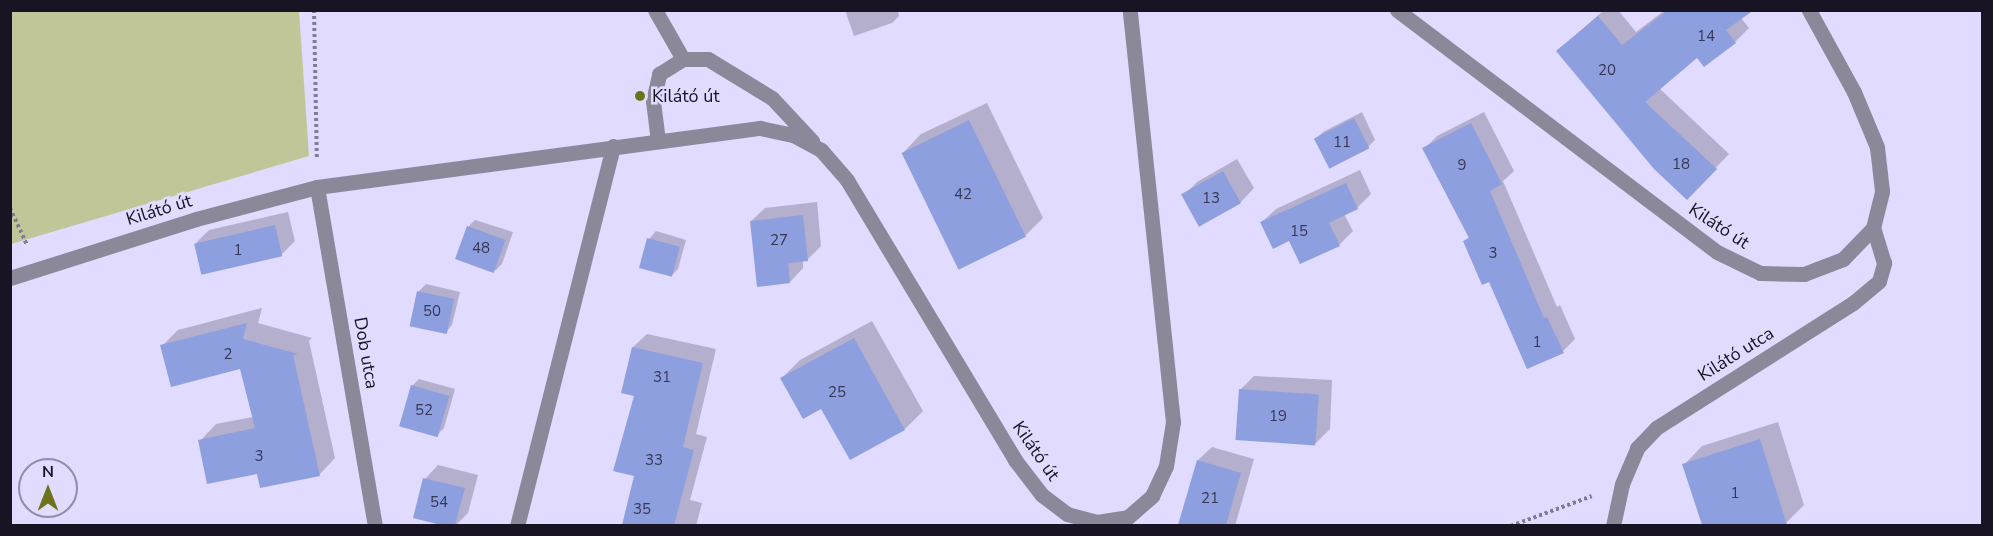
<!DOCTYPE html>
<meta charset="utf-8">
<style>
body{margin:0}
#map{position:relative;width:1993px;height:536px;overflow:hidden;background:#e0dbff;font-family:"Nunito Sans",sans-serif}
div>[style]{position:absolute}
.green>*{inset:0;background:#c1c698}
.shadow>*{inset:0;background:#0003}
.building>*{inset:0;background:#8e9fe0;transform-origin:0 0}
.path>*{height:4px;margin-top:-2px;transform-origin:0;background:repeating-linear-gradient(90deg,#807b96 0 3px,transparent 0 6px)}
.street>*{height:15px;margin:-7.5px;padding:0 7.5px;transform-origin:7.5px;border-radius:7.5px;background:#8b889a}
.dots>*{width:16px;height:16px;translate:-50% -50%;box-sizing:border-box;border:3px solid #e0dbff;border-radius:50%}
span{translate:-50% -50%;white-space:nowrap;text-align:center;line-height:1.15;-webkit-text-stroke:5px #e0dbff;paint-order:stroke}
.number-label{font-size:15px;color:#363753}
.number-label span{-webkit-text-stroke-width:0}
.poi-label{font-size:18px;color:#181424}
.left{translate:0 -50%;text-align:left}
.street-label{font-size:18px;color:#181424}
.frame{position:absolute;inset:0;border:12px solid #181424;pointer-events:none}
.north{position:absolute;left:18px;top:458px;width:60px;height:60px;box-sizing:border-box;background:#e0dbff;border:2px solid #908ba7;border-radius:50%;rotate:0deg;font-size:16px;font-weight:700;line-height:24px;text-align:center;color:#181424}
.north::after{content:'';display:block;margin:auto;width:21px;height:27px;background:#6e731b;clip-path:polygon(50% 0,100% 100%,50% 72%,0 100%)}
</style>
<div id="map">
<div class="green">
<i style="clip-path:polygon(11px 10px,299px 11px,309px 156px,11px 244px)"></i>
</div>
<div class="shadow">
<i style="clip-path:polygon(845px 10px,898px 10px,899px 16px,892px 23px,854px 36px)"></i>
<i style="clip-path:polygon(1604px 10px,1618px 10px,1636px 32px,1665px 10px,1750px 10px,1741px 18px,1749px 28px,1735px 42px,1697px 56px,1659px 88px,1729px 154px,1700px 184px,1558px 51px)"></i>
<i style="clip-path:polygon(987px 103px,1043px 218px,1025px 236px,903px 153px,921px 134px)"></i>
<i style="clip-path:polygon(1362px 112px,1375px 140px,1368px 147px,1316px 139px,1323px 132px)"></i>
<i style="clip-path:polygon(1484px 112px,1514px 171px,1503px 181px,1557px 307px,1560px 305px,1575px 339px,1563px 351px,1489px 280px,1465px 241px,1469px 237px,1424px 149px,1437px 136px)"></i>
<i style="clip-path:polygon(1237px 159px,1254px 188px,1241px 202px,1200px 225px,1183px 196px,1197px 182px)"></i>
<i style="clip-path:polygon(1360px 170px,1371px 194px,1357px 208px,1344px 214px,1353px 231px,1339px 245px,1262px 222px,1276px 209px)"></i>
<i style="clip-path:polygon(817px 202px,821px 246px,807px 260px,803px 260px,803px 268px,790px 282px,751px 221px,765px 208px)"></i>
<i style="clip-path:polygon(288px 212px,295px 241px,281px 255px,196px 243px,209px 230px)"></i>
<i style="clip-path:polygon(475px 220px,513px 232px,502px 264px,495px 271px,468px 227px)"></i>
<i style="clip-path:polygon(656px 231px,686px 240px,678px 269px,671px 276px,649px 239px)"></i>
<i style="clip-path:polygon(426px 284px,460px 292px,452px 325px,445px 333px,411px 325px,419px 291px)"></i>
<i style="clip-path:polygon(262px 308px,258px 323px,312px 338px,309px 341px,335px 458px,319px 475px,259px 472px,200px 441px,216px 424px,253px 417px,241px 367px,162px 346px,178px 330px)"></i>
<i style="clip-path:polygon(872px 321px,923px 411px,905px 429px,851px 458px,822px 407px,782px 378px,800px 360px)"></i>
<i style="clip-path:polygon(647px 334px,716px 349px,696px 434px,707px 437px,690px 500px,702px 503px,696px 526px,623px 526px,636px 475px,633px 347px)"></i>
<i style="clip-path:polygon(1254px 376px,1332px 380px,1330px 429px,1316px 443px,1240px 390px)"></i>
<i style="clip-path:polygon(419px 379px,455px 389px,444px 428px,437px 435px,412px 386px)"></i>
<i style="clip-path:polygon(1778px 422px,1804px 505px,1786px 523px,1778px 526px,1704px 526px,1684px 465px,1702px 446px)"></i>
<i style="clip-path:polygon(1212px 447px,1254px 459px,1235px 526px,1180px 526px,1198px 460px)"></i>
<i style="clip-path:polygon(438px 465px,478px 475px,468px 513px,455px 526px,414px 517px,425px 479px)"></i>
</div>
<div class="building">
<i style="clip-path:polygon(1668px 10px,1754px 10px,1726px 30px,1736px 43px,1704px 67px,1697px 58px,1645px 102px,1717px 169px,1687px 200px,1654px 169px,1556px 51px,1598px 16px,1622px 45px)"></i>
<i style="left:1354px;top:118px;width:34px;height:45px;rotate:63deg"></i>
<i style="left:969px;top:120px;width:130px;height:75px;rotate:64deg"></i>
<i style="clip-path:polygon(1471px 123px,1502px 184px,1490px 191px,1544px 318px,1547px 317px,1564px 353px,1527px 369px,1489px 282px,1482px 285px,1463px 241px,1469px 238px,1422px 148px)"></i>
<i style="left:1223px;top:171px;width:37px;height:48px;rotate:61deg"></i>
<i style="clip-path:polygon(1346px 183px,1358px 209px,1329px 223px,1340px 246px,1300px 264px,1289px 241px,1273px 249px,1260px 222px)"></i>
<i style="clip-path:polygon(803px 215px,808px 261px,788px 263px,790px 283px,757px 287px,750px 221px)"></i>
<i style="left:275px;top:225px;width:32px;height:83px;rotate:77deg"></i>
<i style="left:467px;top:226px;width:41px;height:35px;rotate:20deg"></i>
<i style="left:647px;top:238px;width:34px;height:31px;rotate:15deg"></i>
<i style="left:417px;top:291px;width:38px;height:36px;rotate:12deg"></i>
<i style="clip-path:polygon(247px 323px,243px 339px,298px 354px,293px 355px,320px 476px,260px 488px,257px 474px,207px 484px,198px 440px,255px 428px,240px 369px,171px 387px,160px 345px)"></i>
<i style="clip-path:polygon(854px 338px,905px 430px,850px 460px,821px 409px,803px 419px,780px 378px)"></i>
<i style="clip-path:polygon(632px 347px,703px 363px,683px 447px,694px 450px,674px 525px,622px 525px,634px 476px,613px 471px,634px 396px,621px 393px)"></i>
<i style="left:411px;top:385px;width:40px;height:43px;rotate:16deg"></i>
<i style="left:1239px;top:389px;width:80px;height:51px;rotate:4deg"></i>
<i style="clip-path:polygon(1760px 439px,1787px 525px,1702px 525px,1682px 464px)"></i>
<i style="clip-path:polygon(1197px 460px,1241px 473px,1226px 525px,1178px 525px)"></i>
<i style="clip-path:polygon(423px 478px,465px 488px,455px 525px,441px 525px,413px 518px)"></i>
</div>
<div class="path">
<i style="left:314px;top:10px;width:150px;rotate:88.9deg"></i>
<i style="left:10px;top:208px;width:41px;rotate:65.3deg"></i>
<i style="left:1511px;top:526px;width:86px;rotate:-20.3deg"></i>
</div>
<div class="street">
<i style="left:655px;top:10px;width:56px;rotate:60.3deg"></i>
<i style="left:1397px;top:10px;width:401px;rotate:37.1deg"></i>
<i style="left:1717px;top:252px;width:48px;rotate:26deg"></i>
<i style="left:1760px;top:273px;width:44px;rotate:1.3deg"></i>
<i style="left:1804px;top:274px;width:42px;rotate:-21deg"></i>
<i style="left:1843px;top:259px;width:43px;rotate:-45.9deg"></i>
<i style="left:1873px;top:228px;width:38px;rotate:-76deg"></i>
<i style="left:1882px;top:191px;width:44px;rotate:-96.5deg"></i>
<i style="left:1877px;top:147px;width:60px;rotate:-112.7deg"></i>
<i style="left:1854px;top:92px;width:94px;rotate:-118.8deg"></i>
<i style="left:658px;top:141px;width:40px;rotate:-97.1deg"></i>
<i style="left:653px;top:101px;width:28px;rotate:-77deg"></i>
<i style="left:659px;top:74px;width:28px;rotate:-32deg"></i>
<i style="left:683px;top:59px;width:25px"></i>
<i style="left:708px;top:59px;width:75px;rotate:31.4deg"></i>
<i style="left:772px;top:98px;width:59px;rotate:47.1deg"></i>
<i style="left:317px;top:187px;width:344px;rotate:80.3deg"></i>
<i style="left:10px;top:278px;width:195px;rotate:-17.6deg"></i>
<i style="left:196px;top:219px;width:125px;rotate:-14.8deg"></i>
<i style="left:317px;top:187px;width:447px;rotate:-7.6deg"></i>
<i style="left:760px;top:128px;width:34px;rotate:12deg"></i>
<i style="left:793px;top:135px;width:32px;rotate:28deg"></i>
<i style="left:821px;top:150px;width:40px;rotate:49deg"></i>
<i style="left:847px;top:180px;width:327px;rotate:59deg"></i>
<i style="left:1015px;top:460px;width:44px;rotate:52.4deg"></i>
<i style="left:1042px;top:495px;width:31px;rotate:37deg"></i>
<i style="left:1067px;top:514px;width:31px;rotate:15deg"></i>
<i style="left:1097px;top:522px;width:31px;rotate:-9deg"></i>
<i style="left:1128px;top:517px;width:32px;rotate:-41deg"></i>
<i style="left:1152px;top:496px;width:33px;rotate:-65deg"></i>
<i style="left:1166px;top:466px;width:45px;rotate:-81deg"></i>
<i style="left:1173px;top:422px;width:414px;rotate:-96deg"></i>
<i style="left:517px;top:526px;width:392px;rotate:-75.8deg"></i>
<i style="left:1613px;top:526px;width:43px;rotate:-77.9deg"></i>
<i style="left:1622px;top:484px;width:39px;rotate:-67deg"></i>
<i style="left:1637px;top:448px;width:28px;rotate:-46deg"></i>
<i style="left:1656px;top:428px;width:233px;rotate:-32.4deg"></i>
<i style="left:1853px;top:303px;width:34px;rotate:-40deg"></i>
<i style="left:1879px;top:281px;width:19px;rotate:-74deg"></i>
<i style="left:1884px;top:263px;width:37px;rotate:-107deg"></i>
</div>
<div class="dots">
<i style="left:640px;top:96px;background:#6e731b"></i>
</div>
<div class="number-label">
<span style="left:1706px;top:37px">14</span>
<span style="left:1607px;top:71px">20</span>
<span style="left:1342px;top:143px">11</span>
<span style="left:1681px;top:165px">18</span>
<span style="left:1462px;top:166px">9</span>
<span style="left:963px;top:195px">42</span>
<span style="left:1211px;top:199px">13</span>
<span style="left:1299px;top:232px">15</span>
<span style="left:779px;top:241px">27</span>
<span style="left:481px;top:249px">48</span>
<span style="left:238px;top:251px">1</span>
<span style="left:1493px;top:254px">3</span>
<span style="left:432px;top:312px">50</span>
<span style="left:1537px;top:343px">1</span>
<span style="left:228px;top:355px">2</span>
<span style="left:662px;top:378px">31</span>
<span style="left:837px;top:393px">25</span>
<span style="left:424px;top:411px">52</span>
<span style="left:1278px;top:417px">19</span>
<span style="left:259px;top:457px">3</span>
<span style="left:654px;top:461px">33</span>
<span style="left:1735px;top:494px">1</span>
<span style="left:1210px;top:499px">21</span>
<span style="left:439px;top:503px">54</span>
<span style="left:642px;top:510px">35</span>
</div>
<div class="poi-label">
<span class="left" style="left:652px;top:96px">Kilátó út</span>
</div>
<div class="street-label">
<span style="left:159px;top:210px;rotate:-17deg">Kilátó út</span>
<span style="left:1719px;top:226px;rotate:33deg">Kilátó út</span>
<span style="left:366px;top:353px;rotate:80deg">Dob utca</span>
<span style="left:1736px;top:354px;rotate:-32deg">Kilátó utca</span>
<span style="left:1036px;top:451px;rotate:55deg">Kilátó út</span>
</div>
<div class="frame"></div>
<div class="north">N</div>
</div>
